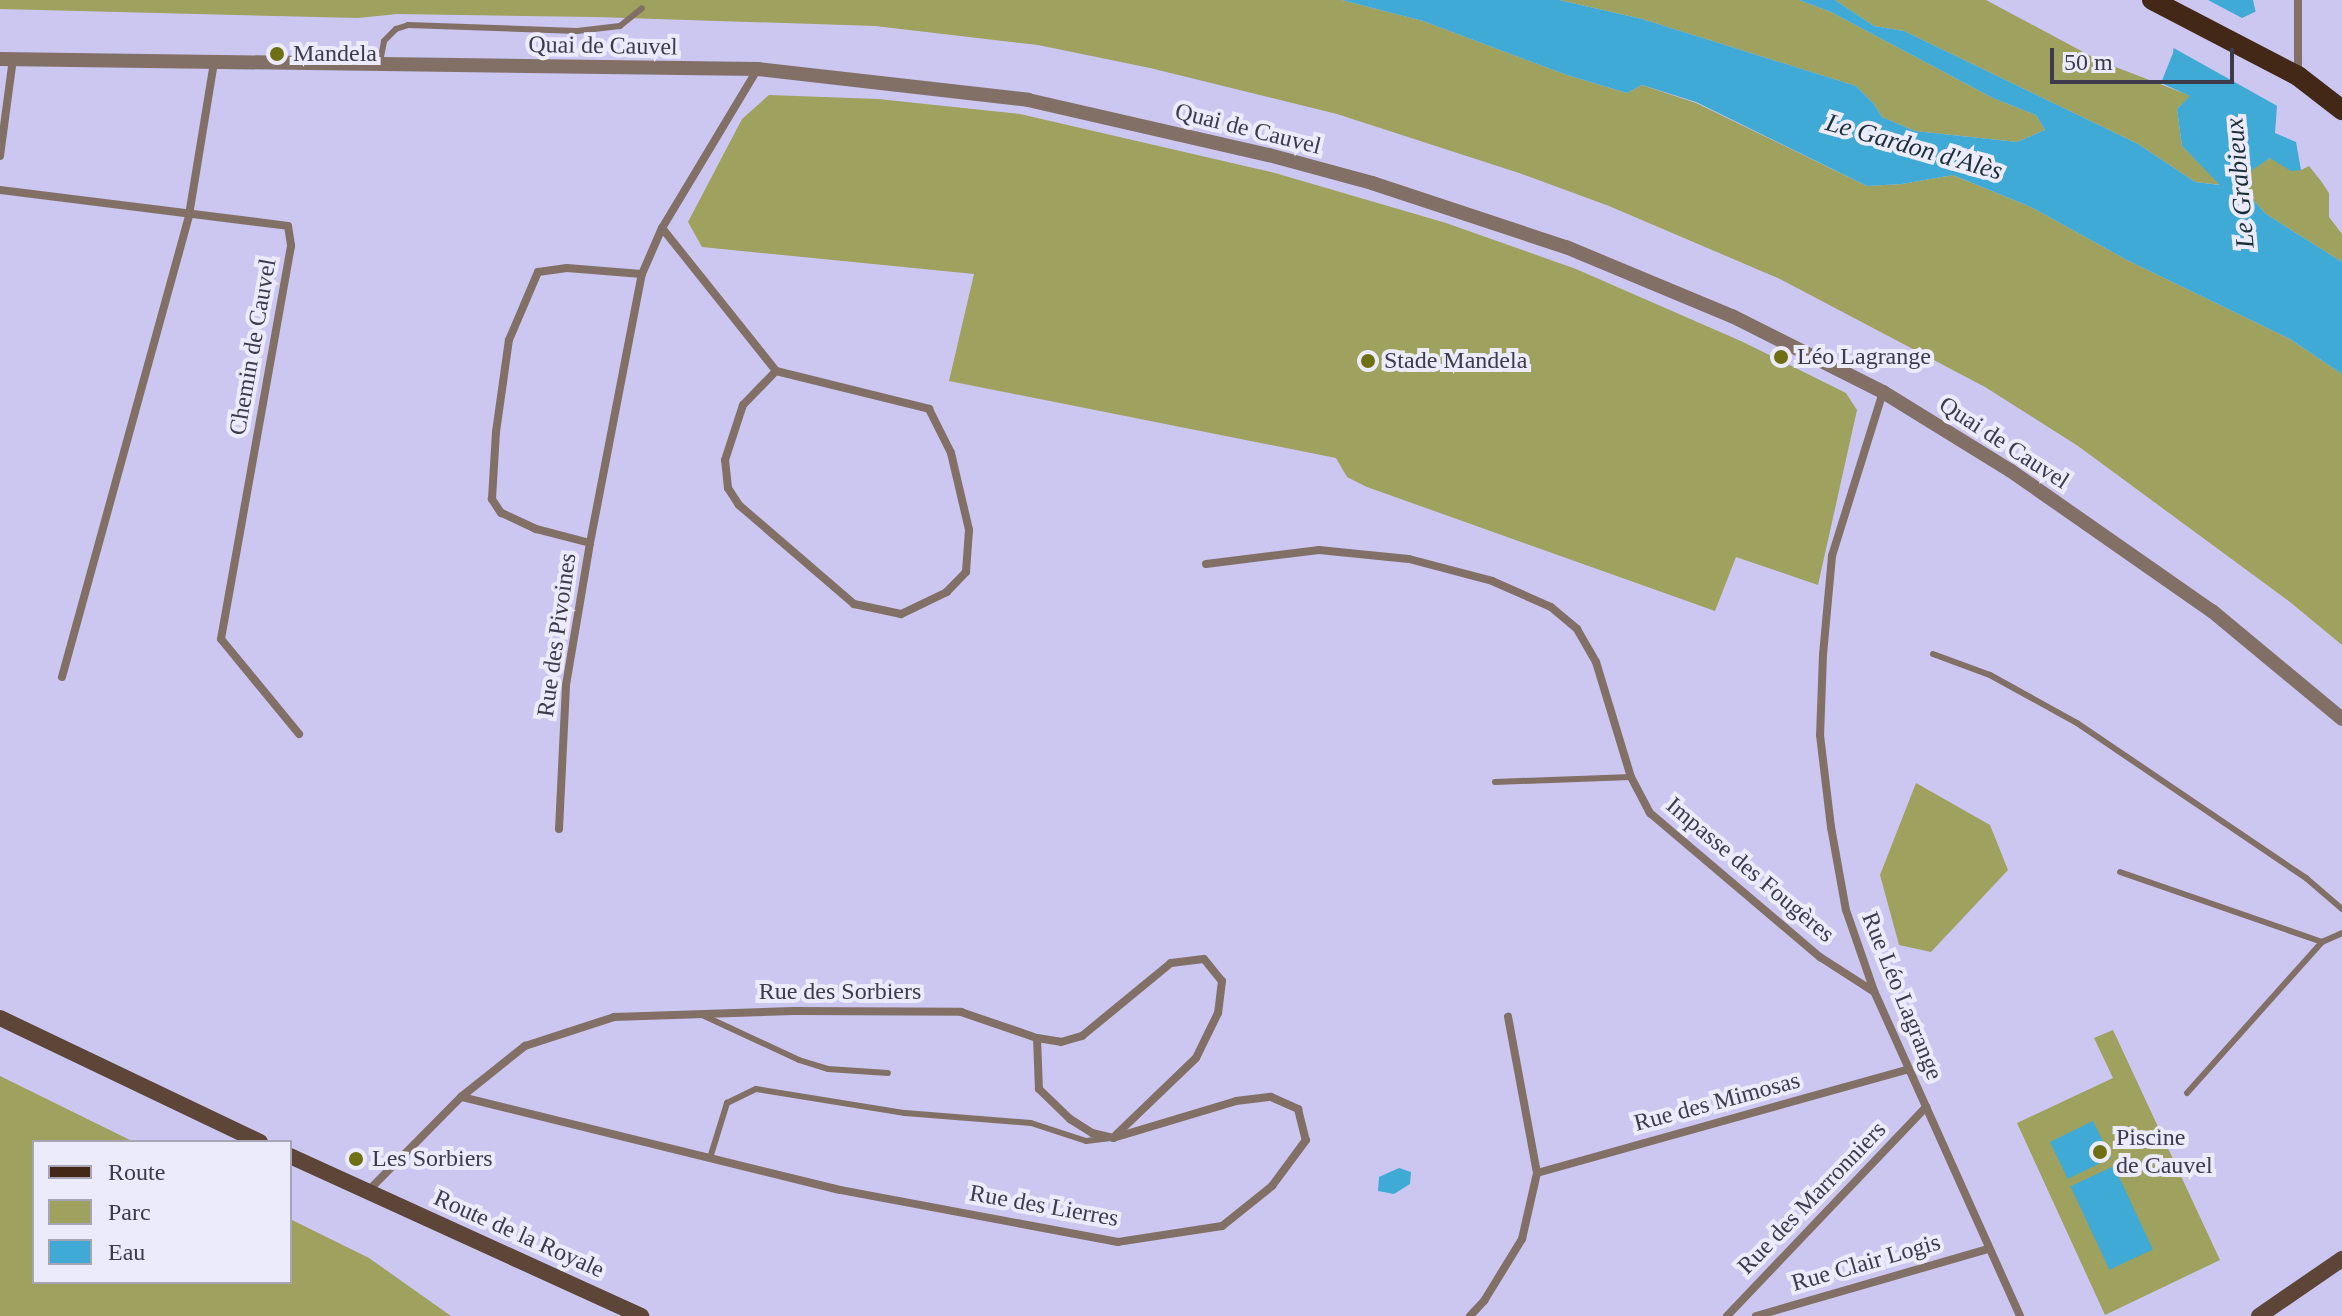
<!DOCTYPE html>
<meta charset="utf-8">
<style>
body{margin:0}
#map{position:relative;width:2342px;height:1316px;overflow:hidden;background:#cbc7f1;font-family:"Times New Roman",serif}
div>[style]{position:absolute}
.green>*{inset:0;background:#9fa15e}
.water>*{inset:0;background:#40aad6;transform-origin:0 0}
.pier>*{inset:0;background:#cbc7f1}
.service>*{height:6px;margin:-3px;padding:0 3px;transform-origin:3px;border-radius:3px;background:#827067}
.minor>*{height:8px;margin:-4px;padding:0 4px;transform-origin:4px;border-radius:4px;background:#827067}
.tertiary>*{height:14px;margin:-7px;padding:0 7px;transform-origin:7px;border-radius:7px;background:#827067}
.secondary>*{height:16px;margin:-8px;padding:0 8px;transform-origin:8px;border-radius:8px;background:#5d4538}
.primary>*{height:20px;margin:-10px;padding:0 10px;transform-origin:10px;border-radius:10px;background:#432818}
.dots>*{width:22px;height:22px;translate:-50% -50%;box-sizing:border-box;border:4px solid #ecebfc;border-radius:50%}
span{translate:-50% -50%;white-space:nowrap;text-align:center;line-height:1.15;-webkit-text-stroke:8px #ecebfc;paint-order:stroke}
.street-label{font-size:24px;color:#3c3a4b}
.poi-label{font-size:24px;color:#3c3a4b}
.left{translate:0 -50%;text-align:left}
.water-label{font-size:26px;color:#182f39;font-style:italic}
.legend{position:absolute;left:32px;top:1140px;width:260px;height:144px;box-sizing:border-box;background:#ecebfc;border:2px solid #a6a4b5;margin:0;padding:10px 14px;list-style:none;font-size:24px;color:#3c3a4b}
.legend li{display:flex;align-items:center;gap:16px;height:40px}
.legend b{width:40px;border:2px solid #a6a4b5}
.scale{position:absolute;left:2050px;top:48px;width:184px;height:36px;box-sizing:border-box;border:4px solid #3c3a4b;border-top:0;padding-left:10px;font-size:24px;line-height:28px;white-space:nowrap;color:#3c3a4b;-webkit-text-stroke:6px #ecebfc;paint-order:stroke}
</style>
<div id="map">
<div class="green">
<i style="clip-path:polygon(0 0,1342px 0,1423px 21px,1567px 75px,1627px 93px,1642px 85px,1696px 103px,1867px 186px,1902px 184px,1953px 175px,2031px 207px,2127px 260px,2290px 339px,2342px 374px,2342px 645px,2290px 602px,2078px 446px,1985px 387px,1780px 279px,1609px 206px,1519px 173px,1337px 114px,1150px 68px,1038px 45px,875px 26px,595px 17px,397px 14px,358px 18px,0 9px)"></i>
<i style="clip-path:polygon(1559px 0,1799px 0,1831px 12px,1993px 98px,2036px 115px,2045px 130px,2017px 142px,1915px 131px,1882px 117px,1874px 104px,1856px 86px,1642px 19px)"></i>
<i style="clip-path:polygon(1835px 0,1986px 0,2100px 61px,2191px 96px,2177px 109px,2182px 146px,2222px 185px,2195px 182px,2138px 144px,1904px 31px,1874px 26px)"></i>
<i style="clip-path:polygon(769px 95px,878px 99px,1020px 114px,1275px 173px,1446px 223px,1576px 269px,1743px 342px,1846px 393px,1857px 410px,1818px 585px,1736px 557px,1715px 611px,1367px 487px,1347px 477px,1336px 458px,949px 381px,974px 274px,702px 247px,688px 222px,742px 119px)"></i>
<i style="clip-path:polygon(2270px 158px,2301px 170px,2309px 166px,2321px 181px,2329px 193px,2329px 217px,2342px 234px,2342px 262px,2266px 214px,2244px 190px,2250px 171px)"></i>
<i style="clip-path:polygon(1916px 783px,1990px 825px,2008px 870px,1931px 952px,1899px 945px,1880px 875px)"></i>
<i style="clip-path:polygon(2113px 1030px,2220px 1260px,2105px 1315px,2017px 1123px,2113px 1078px,2094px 1038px)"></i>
<i style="clip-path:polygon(0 1076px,134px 1142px,34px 1142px,34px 1282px,290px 1282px,290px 1219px,369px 1258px,451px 1316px,0 1316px)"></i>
</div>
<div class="water">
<i style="clip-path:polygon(1342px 0,1559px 0,1642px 19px,1856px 86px,1874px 104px,1882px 117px,1915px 131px,2017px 142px,2045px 130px,2036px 115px,1993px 98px,1831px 12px,1799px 0,1835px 0,1874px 26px,1904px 31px,2138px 144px,2195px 182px,2220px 185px,2182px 146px,2177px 109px,2190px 96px,2161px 83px,2173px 53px,2179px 0,2253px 0,2277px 106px,2275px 133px,2296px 142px,2301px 170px,2291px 171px,2270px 158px,2251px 171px,2244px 190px,2266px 214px,2342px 262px,2342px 374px,2290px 339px,2127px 260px,2031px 207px,1953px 175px,1902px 184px,1867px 186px,1696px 102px,1642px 85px,1627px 93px,1567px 75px,1423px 21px)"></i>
<i style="left:2093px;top:1121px;width:41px;height:48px;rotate:64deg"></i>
<i style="left:2114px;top:1166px;width:92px;height:48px;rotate:65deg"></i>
<i style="clip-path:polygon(1399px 1168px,1411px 1172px,1410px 1184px,1394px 1194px,1378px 1191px,1379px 1177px)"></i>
</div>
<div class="pier">
<i style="clip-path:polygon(2175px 0,2208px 0,2242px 18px,2259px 10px,2281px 108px,2170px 46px)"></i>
</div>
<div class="service">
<i style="left:380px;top:62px;width:21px;rotate:-79deg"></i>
<i style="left:384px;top:41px;width:17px;rotate:-45deg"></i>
<i style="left:396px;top:29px;width:13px;rotate:-18deg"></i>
<i style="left:408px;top:25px;width:169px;rotate:2deg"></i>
<i style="left:577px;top:31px;width:43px;rotate:-6.6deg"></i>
<i style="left:620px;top:26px;width:28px;rotate:-39deg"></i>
<i style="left:1933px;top:654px;width:61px;rotate:20.2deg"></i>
<i style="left:1990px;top:675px;width:99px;rotate:28.9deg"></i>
<i style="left:2077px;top:723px;width:277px;rotate:34.1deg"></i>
<i style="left:2306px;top:878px;width:48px;rotate:40.7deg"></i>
<i style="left:1495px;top:782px;width:136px;rotate:-2.1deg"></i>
<i style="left:2120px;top:872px;width:214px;rotate:19.1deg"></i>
<i style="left:700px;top:1014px;width:109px;rotate:24.9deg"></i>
<i style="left:799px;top:1060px;width:30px;rotate:17deg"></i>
<i style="left:828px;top:1069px;width:60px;rotate:3.8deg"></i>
<i style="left:2187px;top:1093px;width:203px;rotate:-48.2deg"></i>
<i style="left:2322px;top:942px;width:22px;rotate:-24deg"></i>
<i style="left:710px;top:1158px;width:58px;rotate:-72.8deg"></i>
<i style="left:727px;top:1103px;width:32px;rotate:-26deg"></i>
<i style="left:756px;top:1089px;width:151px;rotate:9.2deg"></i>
<i style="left:905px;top:1113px;width:126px;rotate:4.5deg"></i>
<i style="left:1031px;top:1123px;width:58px;rotate:18.1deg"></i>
<i style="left:1086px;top:1141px;width:23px;rotate:-7deg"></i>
</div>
<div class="minor">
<i style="left:2298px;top:0;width:75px;rotate:90deg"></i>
<i style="left:757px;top:70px;width:184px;rotate:121deg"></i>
<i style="left:662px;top:228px;width:183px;rotate:51.4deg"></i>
<i style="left:0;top:156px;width:98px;rotate:-82.4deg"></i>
<i style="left:0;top:190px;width:290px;rotate:7.1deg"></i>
<i style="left:288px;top:226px;width:20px;rotate:81deg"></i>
<i style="left:291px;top:246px;width:399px;rotate:100.1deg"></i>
<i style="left:221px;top:639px;width:123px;rotate:50.6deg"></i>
<i style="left:776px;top:371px;width:158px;rotate:13.9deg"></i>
<i style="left:929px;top:409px;width:49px;rotate:63.4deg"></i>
<i style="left:951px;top:453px;width:79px;rotate:76.8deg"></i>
<i style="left:969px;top:530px;width:42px;rotate:94.1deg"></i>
<i style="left:966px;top:572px;width:28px;rotate:134deg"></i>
<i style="left:947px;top:592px;width:51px;rotate:154.4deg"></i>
<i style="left:901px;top:614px;width:48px;rotate:-168deg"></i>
<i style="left:854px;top:604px;width:152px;rotate:-139.3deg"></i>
<i style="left:739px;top:505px;width:20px;rotate:-123deg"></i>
<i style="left:728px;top:488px;width:28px;rotate:-96deg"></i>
<i style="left:725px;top:460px;width:58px;rotate:-71.9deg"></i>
<i style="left:743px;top:405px;width:47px;rotate:-45.9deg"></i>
<i style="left:1883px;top:392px;width:172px;rotate:107.3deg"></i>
<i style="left:1832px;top:556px;width:99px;rotate:95.2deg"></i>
<i style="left:1823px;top:655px;width:80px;rotate:92.1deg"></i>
<i style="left:1820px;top:735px;width:93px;rotate:83.2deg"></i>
<i style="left:1831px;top:827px;width:84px;rotate:79.8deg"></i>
<i style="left:1846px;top:910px;width:86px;rotate:70.9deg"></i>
<i style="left:1874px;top:991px;width:356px;rotate:65.8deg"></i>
<i style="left:590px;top:543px;width:56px;rotate:-165.5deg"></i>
<i style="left:536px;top:529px;width:38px;rotate:-155deg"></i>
<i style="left:501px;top:513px;width:17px;rotate:-123deg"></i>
<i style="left:492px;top:499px;width:67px;rotate:-86.6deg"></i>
<i style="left:496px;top:432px;width:93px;rotate:-82deg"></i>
<i style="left:509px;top:340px;width:74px;rotate:-66.9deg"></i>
<i style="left:538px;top:272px;width:29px;rotate:-8deg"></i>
<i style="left:567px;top:268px;width:75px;rotate:4.6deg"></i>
<i style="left:1206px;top:564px;width:114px;rotate:-7.1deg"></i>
<i style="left:1319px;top:550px;width:90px;rotate:5.7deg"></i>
<i style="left:1409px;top:559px;width:86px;rotate:14.8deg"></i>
<i style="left:1492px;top:581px;width:64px;rotate:23.8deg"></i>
<i style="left:1551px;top:607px;width:34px;rotate:40deg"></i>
<i style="left:1577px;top:629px;width:38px;rotate:60deg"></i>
<i style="left:1596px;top:662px;width:120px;rotate:73.1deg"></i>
<i style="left:1631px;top:777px;width:41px;rotate:62.2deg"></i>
<i style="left:1650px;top:813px;width:223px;rotate:40.3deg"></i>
<i style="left:1820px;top:957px;width:63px;rotate:32.7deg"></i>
<i style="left:62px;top:677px;width:479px;rotate:-74.6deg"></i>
<i style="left:189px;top:215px;width:155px;rotate:-80.7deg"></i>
<i style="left:559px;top:829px;width:144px;rotate:-87.2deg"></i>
<i style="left:566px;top:685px;width:144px;rotate:-80.4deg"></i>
<i style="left:590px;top:543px;width:274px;rotate:-79.1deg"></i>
<i style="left:642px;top:274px;width:50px;rotate:-66.5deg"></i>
<i style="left:1037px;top:1038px;width:24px;rotate:9deg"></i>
<i style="left:1061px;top:1042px;width:22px;rotate:-16deg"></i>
<i style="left:1082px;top:1036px;width:115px;rotate:-39.4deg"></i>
<i style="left:1171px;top:963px;width:33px;rotate:-7deg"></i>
<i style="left:1204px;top:959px;width:28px;rotate:51deg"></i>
<i style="left:1222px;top:981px;width:32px;rotate:97deg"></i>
<i style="left:1218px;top:1013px;width:50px;rotate:116.1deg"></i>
<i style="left:1196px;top:1058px;width:111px;rotate:136.1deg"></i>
<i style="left:1537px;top:1173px;width:384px;rotate:-15.6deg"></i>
<i style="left:367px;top:1192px;width:134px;rotate:-45.3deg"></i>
<i style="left:461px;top:1097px;width:82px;rotate:-38.6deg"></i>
<i style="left:525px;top:1046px;width:94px;rotate:-18deg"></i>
<i style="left:614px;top:1017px;width:180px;rotate:-1.9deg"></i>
<i style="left:794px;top:1011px;width:167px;rotate:0.3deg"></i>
<i style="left:961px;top:1012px;width:80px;rotate:18.9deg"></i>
<i style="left:1037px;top:1038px;width:51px;rotate:87.8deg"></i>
<i style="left:1039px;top:1089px;width:43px;rotate:44.1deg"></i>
<i style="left:1070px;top:1119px;width:26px;rotate:32deg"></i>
<i style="left:1092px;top:1133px;width:22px;rotate:13deg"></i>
<i style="left:1113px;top:1138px;width:128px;rotate:-16.7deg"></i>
<i style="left:1236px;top:1101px;width:35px;rotate:-7deg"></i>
<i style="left:1271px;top:1097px;width:30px;rotate:24deg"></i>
<i style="left:1298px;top:1109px;width:32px;rotate:76deg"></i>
<i style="left:1306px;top:1140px;width:57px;rotate:126.5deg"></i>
<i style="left:1272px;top:1186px;width:64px;rotate:141.3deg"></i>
<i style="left:1222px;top:1226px;width:105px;rotate:171.3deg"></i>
<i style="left:1118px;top:1242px;width:283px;rotate:-169.4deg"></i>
<i style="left:840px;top:1190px;width:390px;rotate:-166.2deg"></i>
<i style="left:1470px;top:1316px;width:21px;rotate:-47deg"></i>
<i style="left:1484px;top:1301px;width:73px;rotate:-58.5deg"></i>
<i style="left:1522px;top:1239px;width:68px;rotate:-77.2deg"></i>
<i style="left:1537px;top:1173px;width:159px;rotate:-100.5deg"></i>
<i style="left:1727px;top:1316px;width:289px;rotate:-46.4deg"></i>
<i style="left:1756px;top:1316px;width:241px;rotate:-16.1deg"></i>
</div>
<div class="tertiary">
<i style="left:0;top:59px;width:758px;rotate:0.76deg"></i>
<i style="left:758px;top:69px;width:272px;rotate:6.5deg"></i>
<i style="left:1028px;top:100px;width:247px;rotate:12.9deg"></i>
<i style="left:1269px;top:155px;width:107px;rotate:15.2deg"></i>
<i style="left:1372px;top:183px;width:204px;rotate:18.3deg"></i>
<i style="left:1566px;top:247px;width:180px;rotate:22.6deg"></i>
<i style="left:1732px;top:316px;width:169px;rotate:26.7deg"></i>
<i style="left:1883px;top:392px;width:150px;rotate:31.7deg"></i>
<i style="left:2011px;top:471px;width:245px;rotate:34.9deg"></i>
<i style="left:2212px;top:611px;width:169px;rotate:39.7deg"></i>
</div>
<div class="secondary">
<i style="left:0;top:1018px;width:288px;rotate:25.5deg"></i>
<i style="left:290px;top:1156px;width:386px;rotate:24.5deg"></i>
<i style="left:2259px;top:1316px;width:101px;rotate:-34.5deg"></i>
</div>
<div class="primary">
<i style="left:2152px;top:0;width:165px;rotate:27.5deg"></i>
<i style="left:2298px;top:76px;width:56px;rotate:37.7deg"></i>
</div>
<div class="dots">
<i style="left:277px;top:54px;background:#6f6f13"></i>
<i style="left:1781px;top:357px;background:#6f6f13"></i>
<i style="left:1368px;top:361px;background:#6f6f13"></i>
<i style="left:2100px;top:1152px;background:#6f6f13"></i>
<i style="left:356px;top:1159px;background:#6f6f13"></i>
</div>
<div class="street-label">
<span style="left:603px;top:46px;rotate:1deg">Quai de Cauvel</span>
<span style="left:1248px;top:129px;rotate:14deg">Quai de Cauvel</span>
<span style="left:253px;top:347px;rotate:-80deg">Chemin de Cauvel</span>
<span style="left:2004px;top:443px;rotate:33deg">Quai de Cauvel</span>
<span style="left:557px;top:635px;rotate:-82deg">Rue des Pivoines</span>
<span style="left:1750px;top:870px;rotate:40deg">Impasse des Fougères</span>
<span style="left:840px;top:992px">Rue des Sorbiers</span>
<span style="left:1902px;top:996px;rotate:68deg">Rue Léo Lagrange</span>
<span style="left:1717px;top:1102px;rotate:-15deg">Rue des Mimosas</span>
<span style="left:1812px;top:1198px;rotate:-46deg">Rue des Marronniers</span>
<span style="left:1044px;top:1206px;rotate:10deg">Rue des Lierres</span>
<span style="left:519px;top:1234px;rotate:24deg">Route de la Royale</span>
<span style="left:1866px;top:1263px;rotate:-16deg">Rue Clair Logis</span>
</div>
<div class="poi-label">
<span class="left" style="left:293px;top:54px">Mandela</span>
<span class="left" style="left:1797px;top:357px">Léo Lagrange</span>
<span class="left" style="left:1384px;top:361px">Stade Mandela</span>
<span class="left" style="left:2116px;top:1152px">Piscine<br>de Cauvel</span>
<span class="left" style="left:372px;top:1159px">Les Sorbiers</span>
</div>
<div class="water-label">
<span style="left:1914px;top:147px;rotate:16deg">Le Gardon d'Alès</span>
<span style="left:2240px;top:183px;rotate:-95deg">Le Grabieux</span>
</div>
<ul class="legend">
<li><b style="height:10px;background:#432818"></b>Route</li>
<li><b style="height:22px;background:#9fa15e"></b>Parc</li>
<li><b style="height:22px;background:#40aad6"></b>Eau</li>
</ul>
<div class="scale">50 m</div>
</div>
